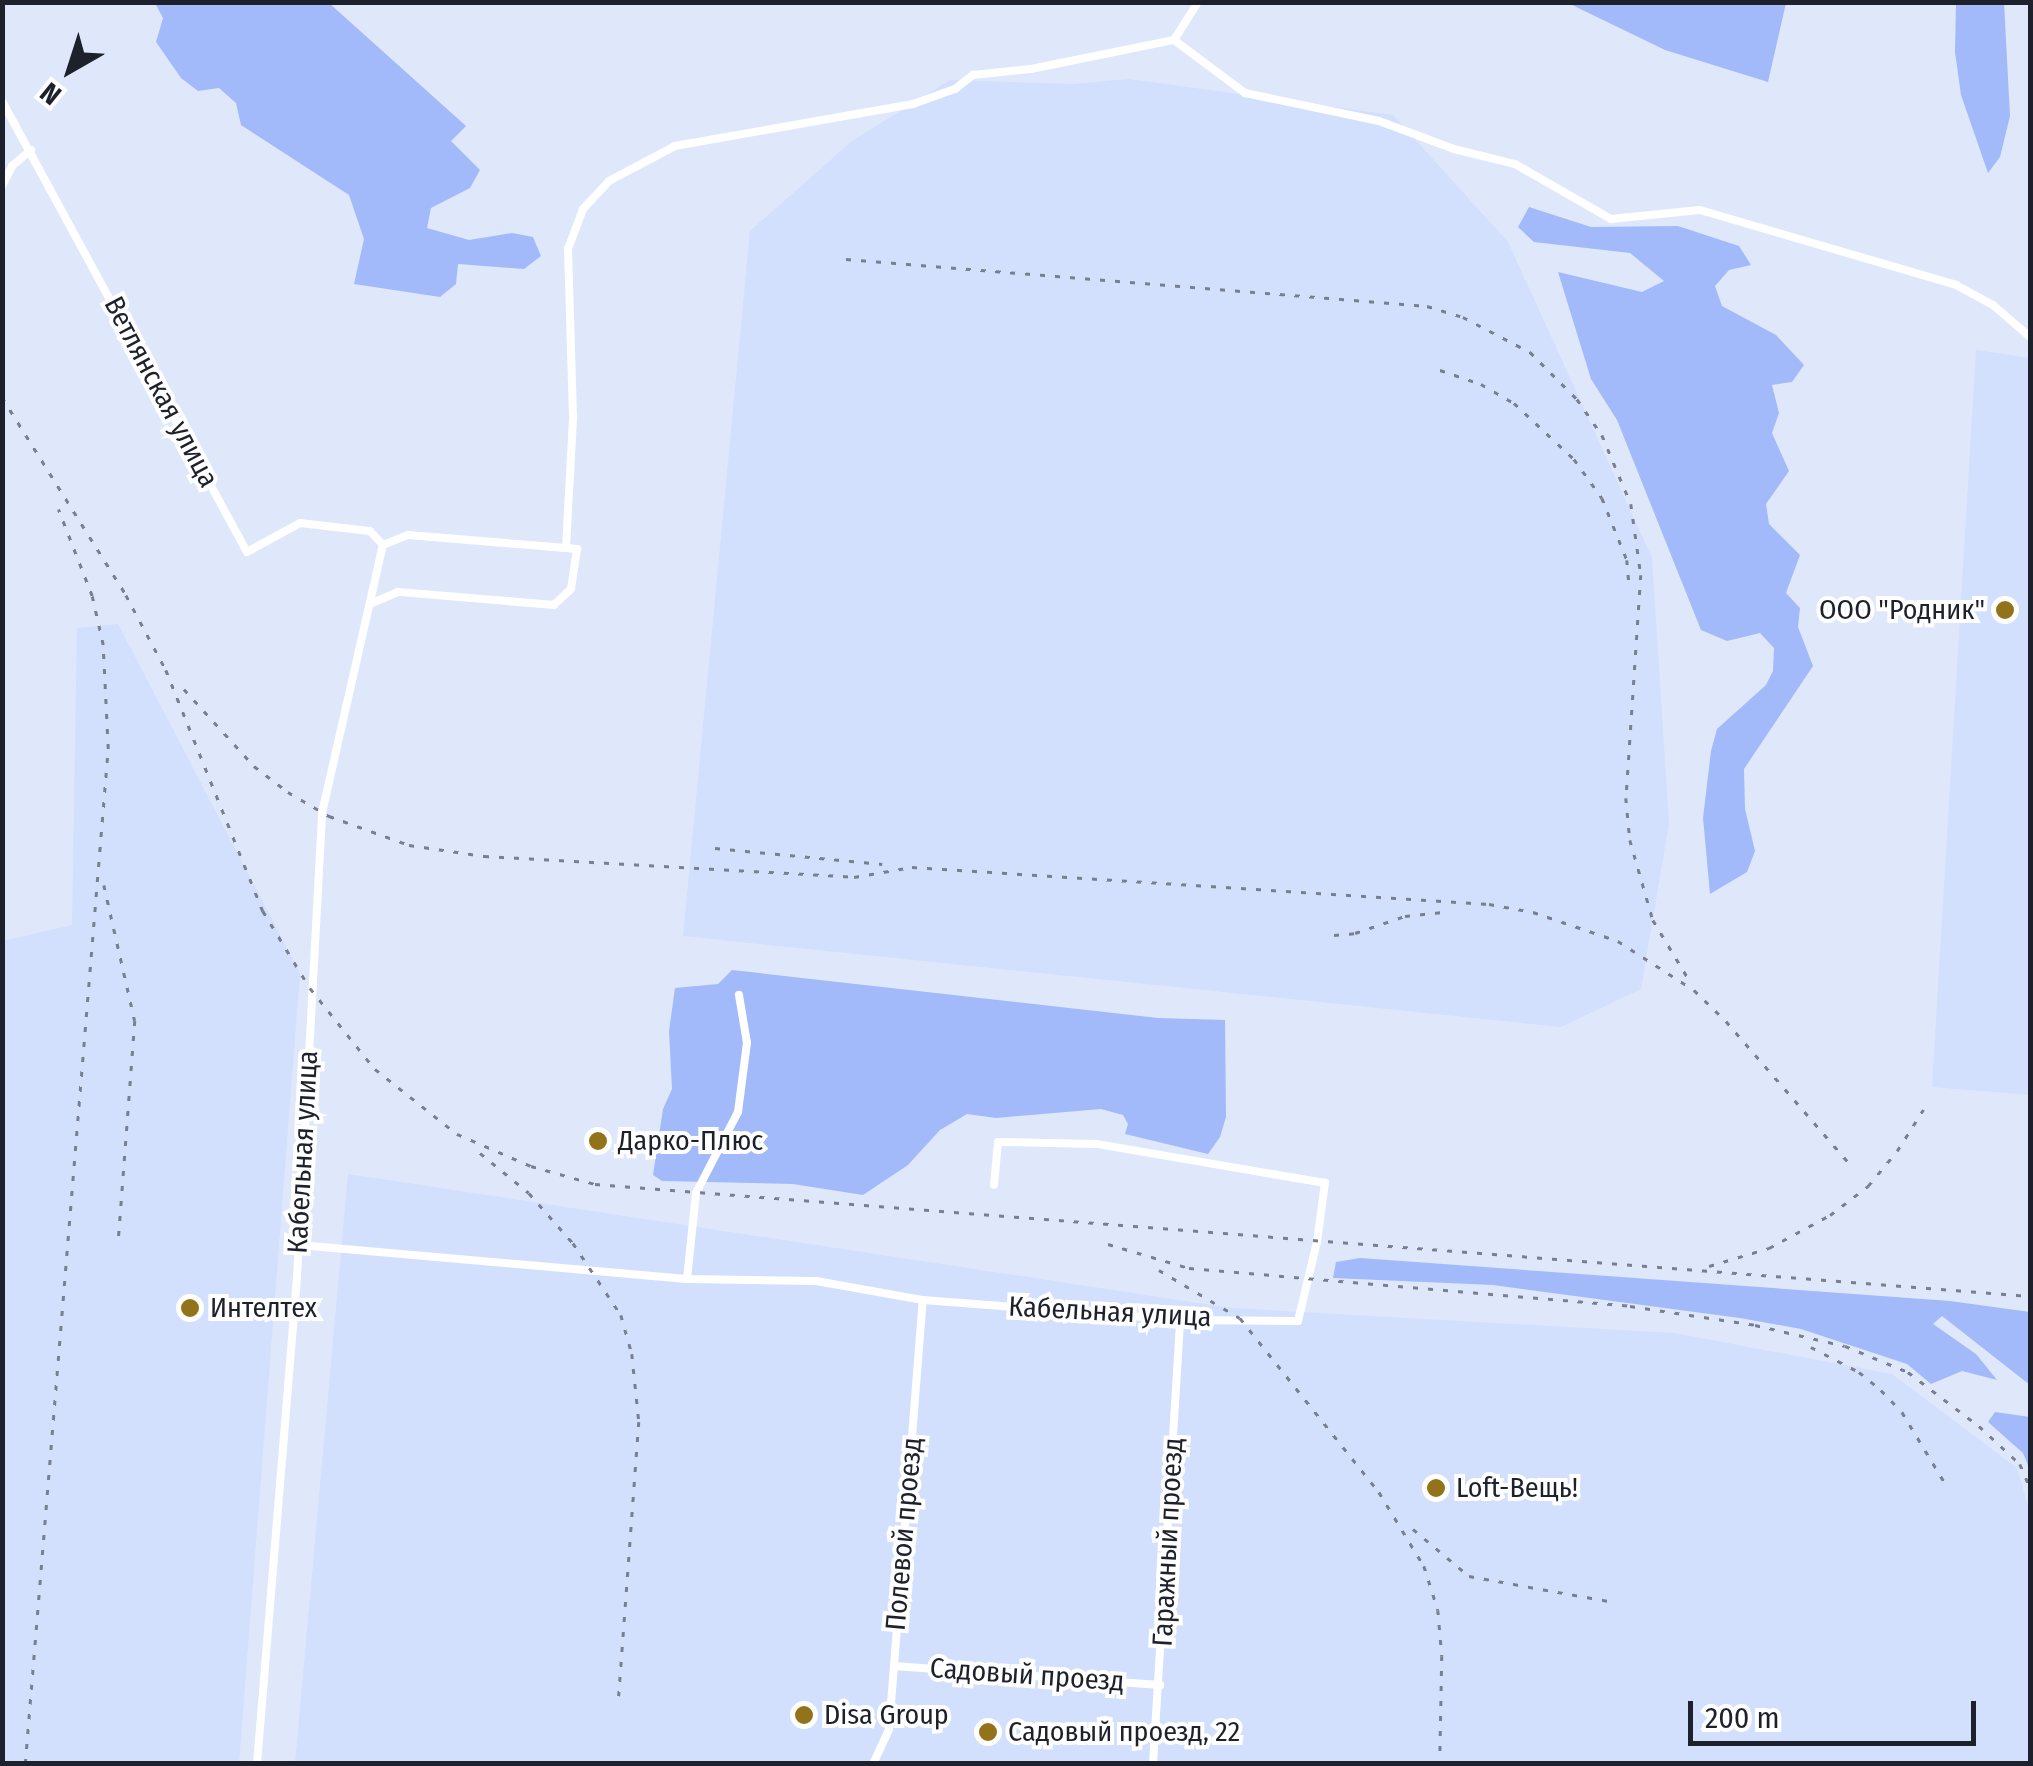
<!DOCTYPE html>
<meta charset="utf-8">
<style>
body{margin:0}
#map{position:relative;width:2033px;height:1766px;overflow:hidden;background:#dfe7fa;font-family:"Fira Sans Condensed",sans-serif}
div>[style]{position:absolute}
.built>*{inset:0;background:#d2dffd}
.green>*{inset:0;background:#a2bafa}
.street>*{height:8px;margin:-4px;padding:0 4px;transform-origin:4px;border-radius:4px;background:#fff}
.rail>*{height:2.5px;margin-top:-1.25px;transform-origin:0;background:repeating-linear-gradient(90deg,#797f8e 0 5px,transparent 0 15px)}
.dots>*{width:28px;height:28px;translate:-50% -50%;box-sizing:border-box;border:5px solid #fff;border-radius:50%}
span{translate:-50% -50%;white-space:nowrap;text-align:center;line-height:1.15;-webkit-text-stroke:8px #fff;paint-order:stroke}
.street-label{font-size:28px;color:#1d212c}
.poi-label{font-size:28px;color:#1d212c}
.right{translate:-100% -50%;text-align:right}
.left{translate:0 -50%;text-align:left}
.frame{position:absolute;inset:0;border:5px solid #1d212c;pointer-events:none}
.north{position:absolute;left:20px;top:20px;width:100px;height:100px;-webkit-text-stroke:8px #fff;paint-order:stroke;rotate:219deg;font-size:28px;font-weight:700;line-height:40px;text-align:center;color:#1d212c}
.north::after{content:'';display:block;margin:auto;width:35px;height:45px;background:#1d212c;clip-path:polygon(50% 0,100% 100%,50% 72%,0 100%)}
.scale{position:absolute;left:1688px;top:1701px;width:288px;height:45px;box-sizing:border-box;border:5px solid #1d212c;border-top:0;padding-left:12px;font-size:30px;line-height:35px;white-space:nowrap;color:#1d212c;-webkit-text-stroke:8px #fff;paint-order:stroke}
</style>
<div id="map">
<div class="built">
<i style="clip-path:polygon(1129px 79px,1393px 115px,1508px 242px,1652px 558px,1669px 823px,1641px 989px,1561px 1027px,683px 936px,750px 231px,852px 141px,950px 80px,1073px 84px)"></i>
<i style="clip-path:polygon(1976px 350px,2030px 358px,2030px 1095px,1932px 1087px)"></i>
<i style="clip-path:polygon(118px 624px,300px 973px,239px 1763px,3px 1763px,3px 941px,72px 925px,77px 628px)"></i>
<i style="clip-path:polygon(348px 1174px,1231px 1308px,1674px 1333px,1892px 1374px,2017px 1468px,2030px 1513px,2030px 1763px,295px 1764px)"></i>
</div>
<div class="green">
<i style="clip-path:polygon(2004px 2px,2010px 116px,2000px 157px,1988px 173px,1961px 95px,1955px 52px,1956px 3px)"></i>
<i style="clip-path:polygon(155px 3px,329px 3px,466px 126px,451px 141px,480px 170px,470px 188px,431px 208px,427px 228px,469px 240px,512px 233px,533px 237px,541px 256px,524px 269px,458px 264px,456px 284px,440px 297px,354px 284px,364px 239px,349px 195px,241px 125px,236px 103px,219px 88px,198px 91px,181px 78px,156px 42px,163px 18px)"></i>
<i style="clip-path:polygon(1568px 3px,1786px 3px,1768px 82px,1665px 50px)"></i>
<i style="clip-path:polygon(1529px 207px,1591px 227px,1678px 226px,1739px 246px,1751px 265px,1729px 270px,1715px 286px,1722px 306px,1776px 335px,1804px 365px,1792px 382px,1772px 385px,1779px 413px,1772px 433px,1789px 471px,1766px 504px,1769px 524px,1800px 555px,1786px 593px,1800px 608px,1798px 627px,1813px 666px,1744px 769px,1745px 809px,1755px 851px,1747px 872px,1710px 894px,1703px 818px,1711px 751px,1717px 729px,1766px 685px,1773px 671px,1774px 648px,1760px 633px,1727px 641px,1701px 630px,1617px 420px,1591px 379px,1558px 272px,1642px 292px,1664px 281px,1630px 253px,1534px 242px,1518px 227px)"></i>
<i style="clip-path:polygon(732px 970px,1158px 1018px,1225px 1020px,1226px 1117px,1220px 1137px,1208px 1154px,1125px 1134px,1128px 1124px,1123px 1115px,1101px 1109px,996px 1118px,967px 1114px,940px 1130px,908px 1165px,863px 1195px,793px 1184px,662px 1181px,653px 1175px,663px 1109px,672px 1089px,669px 1031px,675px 988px,718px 984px)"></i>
<i style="clip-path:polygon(1360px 1258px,1950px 1301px,2030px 1312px,2030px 1385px,1942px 1316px,1933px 1324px,1976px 1354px,1997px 1380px,1962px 1371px,1931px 1384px,1907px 1364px,1801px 1329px,1740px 1318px,1493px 1285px,1333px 1278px,1336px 1262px)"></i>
<i style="clip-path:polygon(1995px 1412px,2030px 1417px,2030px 1470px,2023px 1453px,1988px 1422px)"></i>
</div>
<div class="street">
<i style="left:1174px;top:40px;width:45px;rotate:-57.7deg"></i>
<i style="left:2px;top:101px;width:513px;rotate:61.49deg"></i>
<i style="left:247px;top:552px;width:60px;rotate:-28.7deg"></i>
<i style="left:300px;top:523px;width:70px;rotate:6.5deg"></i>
<i style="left:370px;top:531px;width:19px;rotate:47deg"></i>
<i style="left:2px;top:186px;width:22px;rotate:-63deg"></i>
<i style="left:12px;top:166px;width:25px;rotate:-40deg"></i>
<i style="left:566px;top:548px;width:131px;rotate:-86.9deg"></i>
<i style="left:573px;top:417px;width:168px;rotate:-91.7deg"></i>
<i style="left:568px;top:249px;width:43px;rotate:-69.4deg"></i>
<i style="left:583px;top:209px;width:38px;rotate:-47deg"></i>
<i style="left:609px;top:181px;width:75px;rotate:-27.9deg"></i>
<i style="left:675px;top:146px;width:242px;rotate:-10deg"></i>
<i style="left:913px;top:104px;width:45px;rotate:-19.7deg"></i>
<i style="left:955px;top:89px;width:23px;rotate:-38deg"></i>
<i style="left:973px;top:75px;width:58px;rotate:-5.9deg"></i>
<i style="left:1031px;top:69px;width:146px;rotate:-11.5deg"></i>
<i style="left:1174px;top:40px;width:89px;rotate:36.7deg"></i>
<i style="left:1245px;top:93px;width:137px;rotate:11.8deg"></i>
<i style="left:1379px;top:121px;width:80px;rotate:20.5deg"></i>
<i style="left:1454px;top:149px;width:63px;rotate:13.8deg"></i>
<i style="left:1515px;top:164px;width:111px;rotate:29.8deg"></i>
<i style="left:1611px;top:219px;width:89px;rotate:-5.8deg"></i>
<i style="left:1700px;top:210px;width:267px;rotate:16.3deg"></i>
<i style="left:1956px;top:285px;width:42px;rotate:28.4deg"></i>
<i style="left:1993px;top:305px;width:49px;rotate:40.9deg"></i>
<i style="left:299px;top:1245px;width:389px;rotate:5deg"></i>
<i style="left:687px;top:1279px;width:129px;rotate:0.9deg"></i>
<i style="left:816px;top:1281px;width:109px;rotate:10.1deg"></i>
<i style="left:923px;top:1300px;width:258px;rotate:4.4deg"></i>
<i style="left:1180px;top:1320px;width:118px;rotate:0.5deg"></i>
<i style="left:1298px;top:1321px;width:81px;rotate:-76.5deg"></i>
<i style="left:1317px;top:1242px;width:60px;rotate:-82.3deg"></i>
<i style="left:1325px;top:1183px;width:232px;rotate:-170.3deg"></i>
<i style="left:1096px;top:1144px;width:98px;rotate:-178.8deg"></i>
<i style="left:998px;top:1142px;width:43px;rotate:95.3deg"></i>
<i style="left:687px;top:1279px;width:86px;rotate:-84deg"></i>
<i style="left:696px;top:1193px;width:91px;rotate:-62.6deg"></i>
<i style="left:738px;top:1112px;width:70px;rotate:-82.6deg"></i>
<i style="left:747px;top:1043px;width:49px;rotate:-99.5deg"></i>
<i style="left:894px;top:1666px;width:267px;rotate:4.1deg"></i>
<i style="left:257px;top:1764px;width:489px;rotate:-85.3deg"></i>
<i style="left:297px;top:1277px;width:465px;rotate:-86.9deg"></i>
<i style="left:322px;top:813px;width:275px;rotate:-77.2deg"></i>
<i style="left:383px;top:545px;width:27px;rotate:-22deg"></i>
<i style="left:408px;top:535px;width:170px;rotate:4.7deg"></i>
<i style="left:577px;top:549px;width:40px;rotate:98.5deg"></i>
<i style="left:571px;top:589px;width:23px;rotate:137deg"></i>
<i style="left:554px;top:605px;width:157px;rotate:-175.2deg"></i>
<i style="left:398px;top:592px;width:30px;rotate:157deg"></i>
<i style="left:873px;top:1764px;width:38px;rotate:-65deg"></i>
<i style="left:889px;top:1729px;width:430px;rotate:-85.5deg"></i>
<i style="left:1153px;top:1764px;width:445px;rotate:-86.5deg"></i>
</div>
<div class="rail">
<i style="left:846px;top:259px;width:583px;rotate:4.62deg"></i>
<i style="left:1427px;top:306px;width:38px;rotate:17deg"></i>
<i style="left:1463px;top:317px;width:76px;rotate:27.6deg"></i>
<i style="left:1530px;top:352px;width:66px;rotate:45deg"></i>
<i style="left:1577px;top:399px;width:44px;rotate:55.2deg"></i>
<i style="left:1602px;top:435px;width:75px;rotate:67.2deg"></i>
<i style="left:1631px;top:504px;width:72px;rotate:82deg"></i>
<i style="left:1641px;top:575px;width:224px;rotate:93.8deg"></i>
<i style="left:1626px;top:798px;width:42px;rotate:84.6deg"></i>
<i style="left:1630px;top:840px;width:83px;rotate:74deg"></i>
<i style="left:1653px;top:920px;width:68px;rotate:58.9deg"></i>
<i style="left:1440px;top:370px;width:43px;rotate:18.9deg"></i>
<i style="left:1481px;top:384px;width:38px;rotate:30deg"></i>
<i style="left:1514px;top:403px;width:82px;rotate:43deg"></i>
<i style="left:1574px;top:459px;width:48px;rotate:54.3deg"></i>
<i style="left:1602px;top:498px;width:67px;rotate:68deg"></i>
<i style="left:1627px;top:560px;width:22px;rotate:85deg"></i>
<i style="left:2px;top:397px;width:234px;rotate:57.9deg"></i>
<i style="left:126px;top:595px;width:85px;rotate:61.9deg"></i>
<i style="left:166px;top:670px;width:260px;rotate:68.1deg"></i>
<i style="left:263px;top:911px;width:90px;rotate:58.6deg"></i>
<i style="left:310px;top:988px;width:104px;rotate:51.3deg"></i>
<i style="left:375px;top:1069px;width:105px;rotate:38.4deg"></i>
<i style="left:457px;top:1134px;width:81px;rotate:23.4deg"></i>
<i style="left:531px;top:1166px;width:66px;rotate:15.7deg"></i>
<i style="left:595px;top:1184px;width:1439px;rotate:4.46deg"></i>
<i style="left:184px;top:689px;width:104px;rotate:47.7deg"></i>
<i style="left:254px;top:766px;width:43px;rotate:37.4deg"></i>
<i style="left:288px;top:792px;width:48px;rotate:30.3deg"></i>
<i style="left:329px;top:816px;width:85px;rotate:19.9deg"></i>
<i style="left:409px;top:845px;width:76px;rotate:8.3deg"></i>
<i style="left:484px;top:856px;width:371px;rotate:3.2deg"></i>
<i style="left:854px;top:877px;width:59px;rotate:-9.8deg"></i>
<i style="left:912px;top:867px;width:578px;rotate:3.67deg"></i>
<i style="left:1489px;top:904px;width:45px;rotate:10.3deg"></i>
<i style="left:1533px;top:912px;width:90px;rotate:18.8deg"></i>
<i style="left:1618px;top:941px;width:90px;rotate:32.8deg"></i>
<i style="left:1694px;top:990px;width:45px;rotate:44.1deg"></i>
<i style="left:1726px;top:1021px;width:186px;rotate:49.1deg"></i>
<i style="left:715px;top:848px;width:168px;rotate:5.5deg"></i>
<i style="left:104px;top:885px;width:139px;rotate:77.2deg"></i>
<i style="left:135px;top:1021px;width:216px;rotate:94.3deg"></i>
<i style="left:1334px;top:935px;width:21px;rotate:-5deg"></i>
<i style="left:1355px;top:933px;width:53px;rotate:-18.8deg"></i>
<i style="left:1405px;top:916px;width:38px;rotate:-6deg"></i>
<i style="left:480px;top:1153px;width:63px;rotate:39.2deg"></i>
<i style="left:529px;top:1193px;width:67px;rotate:48.7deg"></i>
<i style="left:573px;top:1243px;width:87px;rotate:56.3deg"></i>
<i style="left:621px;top:1315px;width:41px;rotate:74.2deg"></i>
<i style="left:632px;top:1354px;width:68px;rotate:84.1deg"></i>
<i style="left:639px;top:1422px;width:275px;rotate:94.2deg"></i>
<i style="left:1108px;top:1244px;width:84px;rotate:16.5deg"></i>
<i style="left:1189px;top:1268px;width:443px;rotate:4.9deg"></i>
<i style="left:1630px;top:1306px;width:126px;rotate:8.6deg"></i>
<i style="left:1755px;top:1325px;width:92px;rotate:13.1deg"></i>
<i style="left:1845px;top:1346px;width:68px;rotate:22.4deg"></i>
<i style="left:1908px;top:1372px;width:89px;rotate:37.3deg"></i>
<i style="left:1979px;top:1426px;width:56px;rotate:42.8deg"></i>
<i style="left:2020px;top:1464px;width:25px;rotate:67deg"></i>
<i style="left:1709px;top:1266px;width:63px;rotate:-16.7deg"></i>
<i style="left:1769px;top:1248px;width:69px;rotate:-28.4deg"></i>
<i style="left:1830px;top:1215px;width:48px;rotate:-37.3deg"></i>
<i style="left:1868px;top:1186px;width:45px;rotate:-50.4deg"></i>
<i style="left:1897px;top:1151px;width:49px;rotate:-57.6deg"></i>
<i style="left:1159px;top:1270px;width:94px;rotate:30.7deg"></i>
<i style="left:1240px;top:1318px;width:223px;rotate:51.4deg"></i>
<i style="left:1379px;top:1492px;width:87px;rotate:58.7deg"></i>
<i style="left:1424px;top:1566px;width:46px;rotate:72.3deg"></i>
<i style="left:1438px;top:1610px;width:46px;rotate:85deg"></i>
<i style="left:1442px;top:1656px;width:108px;rotate:91.1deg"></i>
<i style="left:1811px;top:1347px;width:54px;rotate:27.5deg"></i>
<i style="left:1859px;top:1372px;width:28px;rotate:39deg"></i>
<i style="left:1881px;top:1390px;width:30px;rotate:46deg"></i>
<i style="left:1902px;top:1412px;width:89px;rotate:58.8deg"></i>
<i style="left:1413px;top:1529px;width:73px;rotate:40deg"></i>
<i style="left:1469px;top:1576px;width:146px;rotate:10.2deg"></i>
<i style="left:25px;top:1764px;width:1018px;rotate:-85.33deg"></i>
<i style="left:108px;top:749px;width:104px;rotate:-92.8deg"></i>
<i style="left:103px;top:645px;width:50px;rotate:-102.7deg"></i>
<i style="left:92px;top:596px;width:93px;rotate:-111.3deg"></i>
</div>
<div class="dots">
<i style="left:2005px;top:610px;background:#927319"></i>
<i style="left:598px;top:1141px;background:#927319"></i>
<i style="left:190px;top:1308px;background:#927319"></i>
<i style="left:1436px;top:1488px;background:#927319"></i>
<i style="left:804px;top:1715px;background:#927319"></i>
<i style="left:988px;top:1732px;background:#927319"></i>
</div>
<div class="street-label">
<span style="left:161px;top:392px;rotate:62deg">Ветлянская улица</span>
<span style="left:303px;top:1152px;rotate:-87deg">Кабельная улица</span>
<span style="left:1110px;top:1312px;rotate:3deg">Кабельная улица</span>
<span style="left:904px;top:1534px;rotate:-85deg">Полевой проезд</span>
<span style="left:1168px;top:1542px;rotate:-87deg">Гаражный проезд</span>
<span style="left:1027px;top:1675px;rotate:4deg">Садовый проезд</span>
</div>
<div class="poi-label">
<span class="right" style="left:1985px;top:610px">ООО "Родник"</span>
<span class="left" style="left:618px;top:1141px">Дарко-Плюс</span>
<span class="left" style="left:210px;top:1308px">Интелтех</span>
<span class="left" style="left:1456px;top:1488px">Loft-Вещь!</span>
<span class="left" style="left:824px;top:1715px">Disa Group</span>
<span class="left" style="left:1008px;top:1732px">Садовый проезд, 22</span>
</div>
<div class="frame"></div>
<div class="north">N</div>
<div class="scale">200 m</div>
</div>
